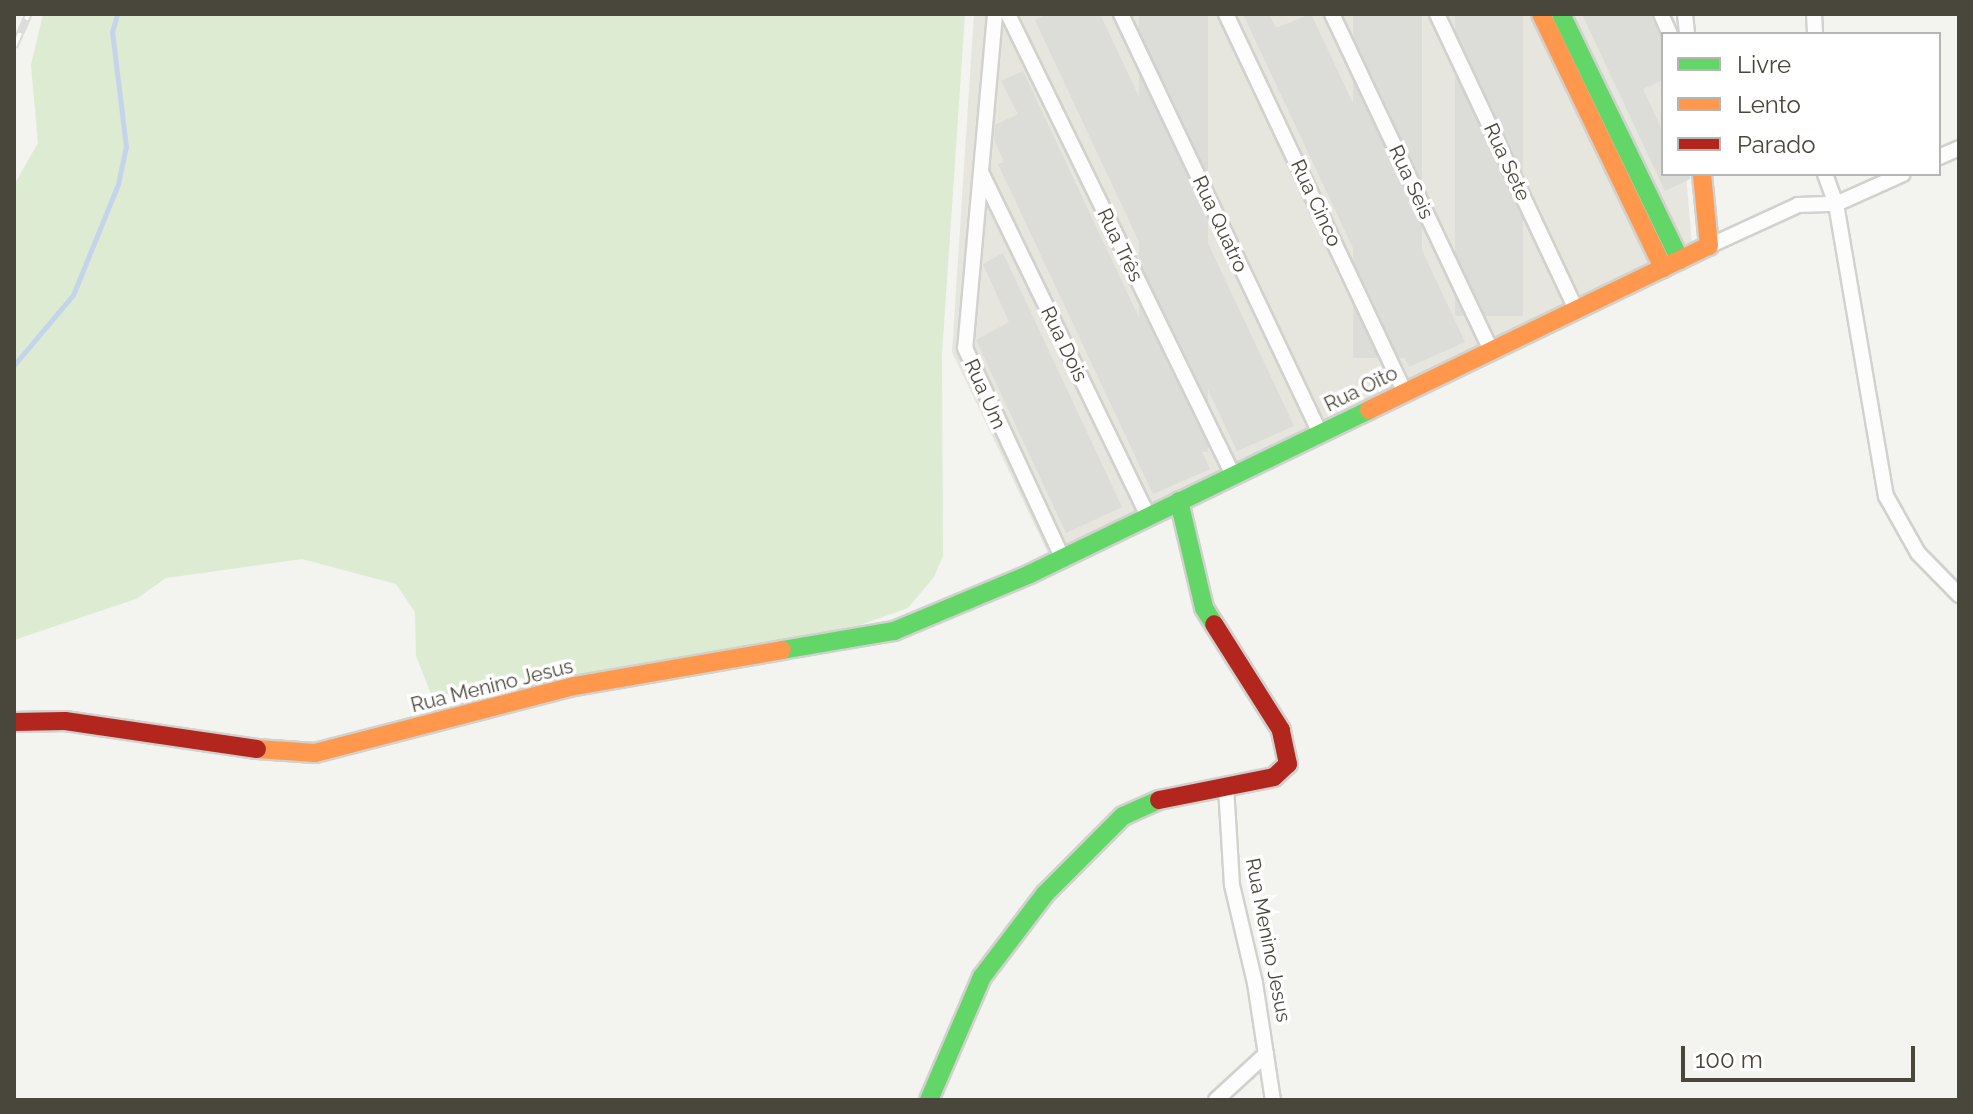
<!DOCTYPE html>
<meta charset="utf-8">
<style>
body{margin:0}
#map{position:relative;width:1973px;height:1114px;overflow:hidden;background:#f3f3ef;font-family:Raleway,sans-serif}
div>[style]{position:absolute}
.residential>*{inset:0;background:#e6e5de}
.green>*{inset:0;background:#dcebd2}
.stream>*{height:5px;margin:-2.5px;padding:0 2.5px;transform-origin:2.5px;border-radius:2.5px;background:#c6d4eb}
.building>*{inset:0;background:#dcdcd8;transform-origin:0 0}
.roads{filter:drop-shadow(2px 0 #d1d1cd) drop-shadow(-2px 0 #d1d1cd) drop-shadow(0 2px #d1d1cd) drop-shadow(0 -2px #d1d1cd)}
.street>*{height:14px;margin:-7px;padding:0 7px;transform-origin:7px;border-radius:7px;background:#fdfdfd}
.fast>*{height:18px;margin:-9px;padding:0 9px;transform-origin:9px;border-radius:9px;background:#63d668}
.slow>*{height:18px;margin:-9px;padding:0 9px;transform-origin:9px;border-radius:9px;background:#ff974d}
.jam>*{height:18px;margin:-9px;padding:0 9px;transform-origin:9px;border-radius:9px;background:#b3261e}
.rail>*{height:8px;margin-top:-4px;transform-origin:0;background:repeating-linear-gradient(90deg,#fff 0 15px,#dbdbdb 0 30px);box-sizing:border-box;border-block:2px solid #dbdbdb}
span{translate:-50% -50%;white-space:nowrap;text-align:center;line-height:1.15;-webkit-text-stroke:7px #fff;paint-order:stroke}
.street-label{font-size:20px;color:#49463b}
.frame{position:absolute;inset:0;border:16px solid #49463b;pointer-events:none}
.legend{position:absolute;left:1661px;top:32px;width:280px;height:144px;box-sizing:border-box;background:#fff;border:2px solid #b6b5b1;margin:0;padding:10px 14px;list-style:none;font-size:24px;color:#49463b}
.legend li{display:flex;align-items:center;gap:16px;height:40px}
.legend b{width:40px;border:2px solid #b6b5b1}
.scale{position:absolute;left:1681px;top:1046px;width:234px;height:36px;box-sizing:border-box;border:4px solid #49463b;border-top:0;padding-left:10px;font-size:24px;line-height:28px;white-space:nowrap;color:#49463b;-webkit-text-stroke:6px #fff;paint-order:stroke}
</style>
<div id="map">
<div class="residential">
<i style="clip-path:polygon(974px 14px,1671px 14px,1673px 34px,1663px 34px,1663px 174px,1686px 174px,1692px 245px,1048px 553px,952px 352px)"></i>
</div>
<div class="green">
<i style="clip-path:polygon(43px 14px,965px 14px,942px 354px,943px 556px,934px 577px,908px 608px,860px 625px,483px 695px,431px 694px,416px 656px,415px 612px,396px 584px,302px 559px,166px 578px,136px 599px,14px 640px,14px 185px,38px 143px,31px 65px)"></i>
</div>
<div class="stream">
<i style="left:14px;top:365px;width:92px;rotate:-49.9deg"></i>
<i style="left:73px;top:295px;width:120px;rotate:-67.9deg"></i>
<i style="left:118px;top:184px;width:38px;rotate:-78deg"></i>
<i style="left:126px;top:147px;width:116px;rotate:-96.9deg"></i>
<i style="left:112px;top:32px;width:19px;rotate:-74deg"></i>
</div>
<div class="building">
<i style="clip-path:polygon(1047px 14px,1100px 14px,1294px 426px,1237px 451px,1035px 20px)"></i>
<i style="left:1139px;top:14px;width:69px;height:438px"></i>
<i style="clip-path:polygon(1243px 14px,1269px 14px,1276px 28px,1311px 14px,1465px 342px,1409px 367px)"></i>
<i style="left:1353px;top:14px;width:69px;height:344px"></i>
<i style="left:1455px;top:14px;width:68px;height:302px"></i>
<i style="clip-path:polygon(1582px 14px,1650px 14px,1663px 42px,1663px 80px,1643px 89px,1663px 132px,1663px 174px,1690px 174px,1690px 179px,1665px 191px)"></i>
<i style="clip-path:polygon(1023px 71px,1210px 469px,1153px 494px,998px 164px,1004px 162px,994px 140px,995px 125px,1018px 114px,1001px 81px)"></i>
<i style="clip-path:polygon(1003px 253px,1122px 507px,1066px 533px,976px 340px,1009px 322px,983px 264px)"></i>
</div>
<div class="roads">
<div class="street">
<i style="left:995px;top:14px;width:335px;rotate:95.1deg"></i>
<i style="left:965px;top:348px;width:230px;rotate:65.1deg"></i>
<i style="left:1008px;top:14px;width:513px;rotate:63.98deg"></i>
<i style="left:1121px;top:14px;width:464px;rotate:64.6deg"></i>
<i style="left:1226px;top:14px;width:418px;rotate:64.7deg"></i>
<i style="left:1332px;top:14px;width:373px;rotate:64.7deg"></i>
<i style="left:1437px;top:14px;width:327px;rotate:64.8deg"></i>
<i style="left:1661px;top:14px;width:22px;rotate:66deg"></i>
<i style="left:1685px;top:14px;width:20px;rotate:84deg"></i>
<i style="left:1814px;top:14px;width:20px;rotate:87deg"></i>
<i style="left:1939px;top:157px;width:22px;rotate:-24deg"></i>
<i style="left:981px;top:172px;width:382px;rotate:64.1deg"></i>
<i style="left:1825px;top:174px;width:32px;rotate:70deg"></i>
<i style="left:1836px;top:204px;width:296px;rotate:80.3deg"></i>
<i style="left:1886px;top:496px;width:65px;rotate:60.7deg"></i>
<i style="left:1918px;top:553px;width:59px;rotate:45.7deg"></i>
<i style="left:1709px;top:246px;width:98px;rotate:-24.7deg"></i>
<i style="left:1798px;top:205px;width:38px;rotate:-2deg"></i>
<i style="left:1836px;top:204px;width:73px;rotate:-24.1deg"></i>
<i style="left:1226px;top:787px;width:98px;rotate:86.5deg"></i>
<i style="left:1232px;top:885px;width:101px;rotate:76.8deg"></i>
<i style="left:1255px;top:983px;width:118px;rotate:81.3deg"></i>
<i style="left:1216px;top:1100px;width:68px;rotate:-42.6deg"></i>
</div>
<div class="fast">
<i style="left:1561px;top:14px;width:273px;rotate:64.2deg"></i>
<i style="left:1179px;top:501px;width:110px;rotate:76.8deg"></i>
<i style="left:1204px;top:608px;width:19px;rotate:58deg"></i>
<i style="left:782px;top:650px;width:114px;rotate:-9.6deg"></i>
<i style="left:894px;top:631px;width:147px;rotate:-22.7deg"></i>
<i style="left:1030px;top:574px;width:377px;rotate:-25.8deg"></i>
<i style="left:929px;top:1100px;width:134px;rotate:-66.7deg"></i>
<i style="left:982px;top:977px;width:104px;rotate:-52.8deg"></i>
<i style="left:1045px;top:894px;width:110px;rotate:-45deg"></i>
<i style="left:1123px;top:816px;width:39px;rotate:-24deg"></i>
</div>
<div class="slow">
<i style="left:1541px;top:14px;width:282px;rotate:64.3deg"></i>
<i style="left:1369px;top:410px;width:377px;rotate:-25.8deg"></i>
<i style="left:1709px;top:246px;width:72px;rotate:-95.6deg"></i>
<i style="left:257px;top:749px;width:58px;rotate:3.9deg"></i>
<i style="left:315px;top:753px;width:268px;rotate:-14.5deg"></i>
<i style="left:574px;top:686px;width:211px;rotate:-9.8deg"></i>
</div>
<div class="jam">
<i style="left:14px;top:722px;width:51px;rotate:-1.1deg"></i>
<i style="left:65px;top:721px;width:194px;rotate:8.3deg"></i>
<i style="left:1159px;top:800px;width:117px;rotate:-11.3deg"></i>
<i style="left:1274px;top:777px;width:19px;rotate:-43deg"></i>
<i style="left:1288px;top:764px;width:35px;rotate:-102deg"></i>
<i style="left:1281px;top:730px;width:125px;rotate:-122.3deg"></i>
</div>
</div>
<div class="rail">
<i style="left:14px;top:47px;width:36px;rotate:-66deg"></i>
</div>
<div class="street-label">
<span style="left:1507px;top:162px;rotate:65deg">Rua Sete</span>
<span style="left:1411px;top:182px;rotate:65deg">Rua Seis</span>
<span style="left:1316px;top:203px;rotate:65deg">Rua Cinco</span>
<span style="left:1220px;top:224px;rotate:65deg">Rua Quatro</span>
<span style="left:1120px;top:245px;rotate:64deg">Rua Três</span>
<span style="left:1064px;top:344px;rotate:64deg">Rua Dois</span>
<span style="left:1361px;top:389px;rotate:-26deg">Rua Oito</span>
<span style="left:985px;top:394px;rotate:66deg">Rua Um</span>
<span style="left:492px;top:686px;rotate:-14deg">Rua Menino Jesus</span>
<span style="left:1268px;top:940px;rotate:79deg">Rua Menino Jesus</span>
</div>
<div class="frame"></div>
<ul class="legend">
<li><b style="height:10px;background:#63d668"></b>Livre</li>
<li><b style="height:10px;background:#ff974d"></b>Lento</li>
<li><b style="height:10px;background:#b3261e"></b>Parado</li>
</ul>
<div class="scale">100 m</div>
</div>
